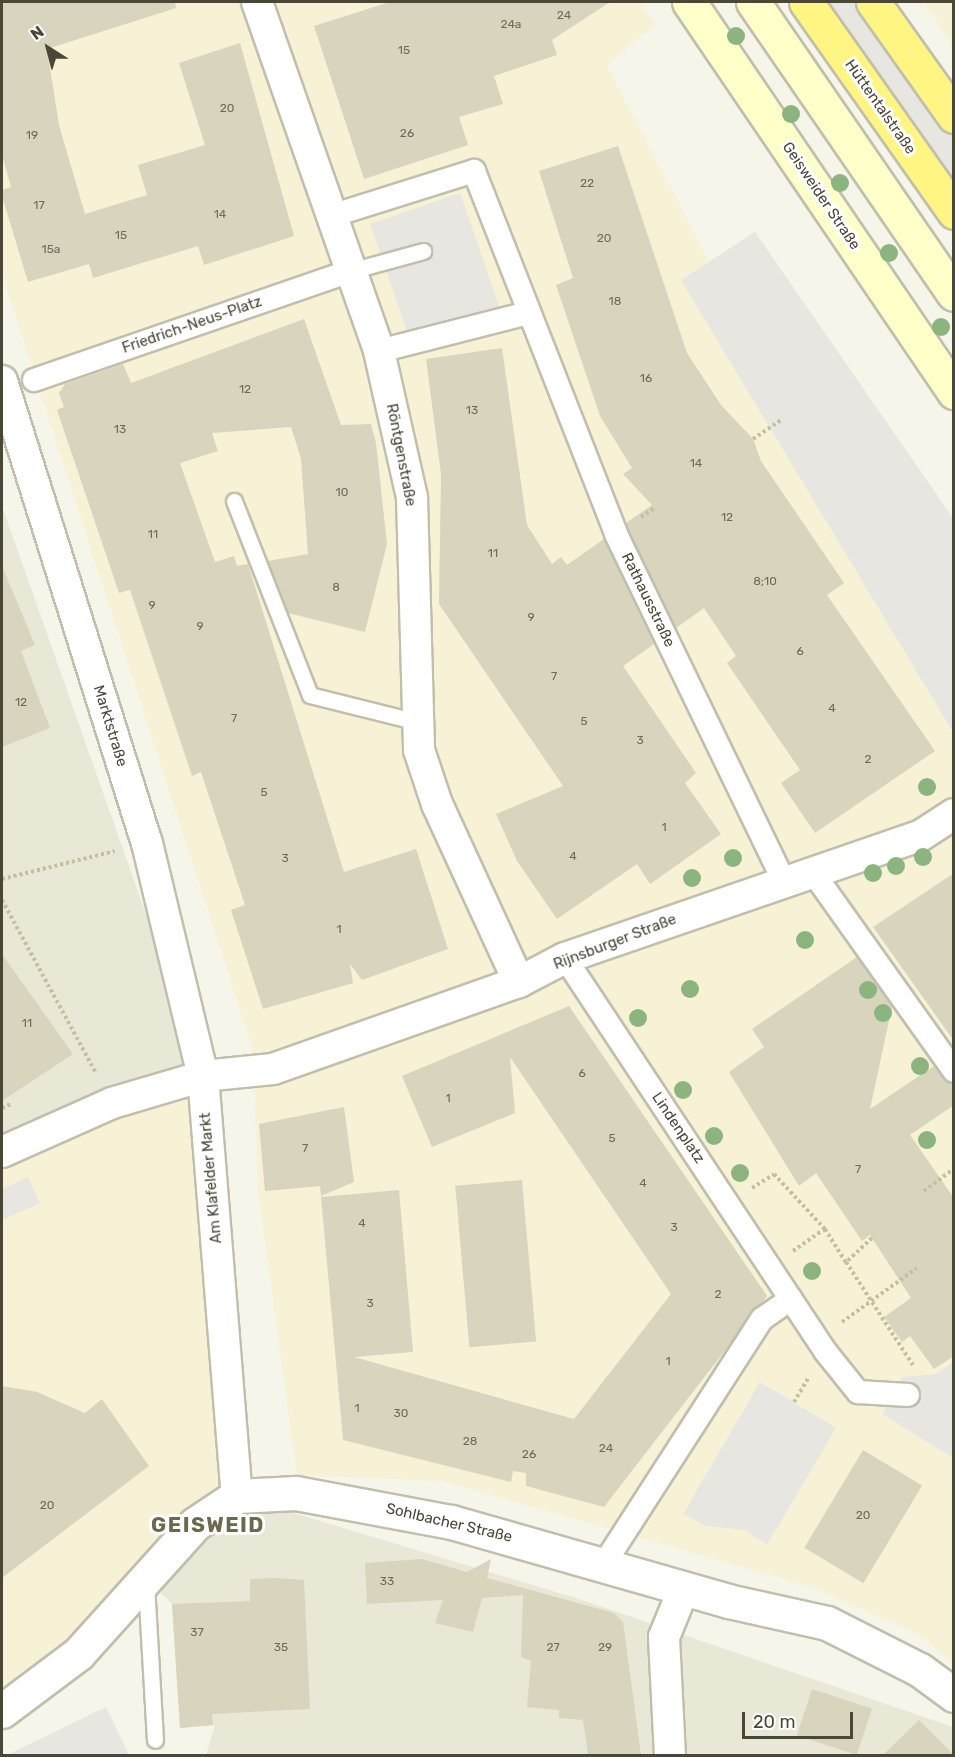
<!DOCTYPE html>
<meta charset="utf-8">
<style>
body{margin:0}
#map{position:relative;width:955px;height:1757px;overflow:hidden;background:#f5f5ea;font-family:Rubik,sans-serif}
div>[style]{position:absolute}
.residential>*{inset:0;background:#e9e8d7}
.commercial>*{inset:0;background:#f7f1d5}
.parking>*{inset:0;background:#e7e6e1;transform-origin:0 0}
.building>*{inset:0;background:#d8d4be;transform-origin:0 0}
.path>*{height:4px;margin-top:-2px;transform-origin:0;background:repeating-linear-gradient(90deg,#c4bf9c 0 3px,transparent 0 6px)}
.roads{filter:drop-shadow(2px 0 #c1bfac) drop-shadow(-2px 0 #c1bfac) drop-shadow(0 2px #c1bfac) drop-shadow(0 -2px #c1bfac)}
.service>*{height:15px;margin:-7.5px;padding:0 7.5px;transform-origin:7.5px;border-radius:7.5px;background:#fff}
.pedestrian>*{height:22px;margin:-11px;padding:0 11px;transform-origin:11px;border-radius:11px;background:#fff}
.minor>*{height:30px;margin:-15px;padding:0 15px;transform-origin:15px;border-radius:15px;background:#fff}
.tertiary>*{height:33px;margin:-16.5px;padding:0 16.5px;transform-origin:16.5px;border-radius:16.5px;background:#fff}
.secondary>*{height:33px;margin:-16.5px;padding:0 16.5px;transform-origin:16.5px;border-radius:16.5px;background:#ffffca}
.trunk>*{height:33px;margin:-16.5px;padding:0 16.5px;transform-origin:16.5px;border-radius:16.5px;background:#fff582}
.trees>*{width:18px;height:18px;margin:-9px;border-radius:50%;background:#8bb47f}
span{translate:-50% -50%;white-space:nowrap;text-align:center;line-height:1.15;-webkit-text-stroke:6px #fff;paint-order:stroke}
.number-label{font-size:12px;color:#6e6a59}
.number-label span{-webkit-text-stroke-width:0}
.street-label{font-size:15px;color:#4a4737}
.district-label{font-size:21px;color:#6d684e;font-weight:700;letter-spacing:1.5px}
.frame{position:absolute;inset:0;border:3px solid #4a4737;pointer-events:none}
.north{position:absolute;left:18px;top:18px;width:60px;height:60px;-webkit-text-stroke:4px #fff;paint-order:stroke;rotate:324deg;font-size:16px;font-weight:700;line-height:24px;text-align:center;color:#4a4737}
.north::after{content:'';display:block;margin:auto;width:21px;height:27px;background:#4a4737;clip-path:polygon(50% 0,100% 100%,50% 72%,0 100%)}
.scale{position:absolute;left:742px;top:1712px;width:111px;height:27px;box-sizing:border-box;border:3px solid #4a4737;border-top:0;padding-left:8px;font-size:18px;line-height:21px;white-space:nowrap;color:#4a4737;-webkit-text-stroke:4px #fff;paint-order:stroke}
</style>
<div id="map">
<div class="residential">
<i style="clip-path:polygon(2px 506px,203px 1076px,2px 1152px)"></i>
<i style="clip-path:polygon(237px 1496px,579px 1599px,953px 1727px,953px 1755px,206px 1755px,215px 1725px,180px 1728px,172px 1604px,145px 1577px)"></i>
</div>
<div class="commercial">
<i style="clip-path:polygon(2px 2px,639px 2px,655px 24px,607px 65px,953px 735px,953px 1663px,920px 1635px,809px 1586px,443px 1481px,297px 1475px,258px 1191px,253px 1050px,2px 274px)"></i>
<i style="clip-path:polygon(923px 2px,953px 2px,953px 45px)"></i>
<i style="clip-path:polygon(203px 1076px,237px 1496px,2px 1711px,2px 1152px)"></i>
</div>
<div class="parking">
<i style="clip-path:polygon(820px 2px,881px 2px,953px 107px,953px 189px)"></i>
<i style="left:460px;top:193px;width:121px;height:95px;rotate:71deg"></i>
<i style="clip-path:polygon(755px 232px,953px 518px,953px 732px,681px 280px)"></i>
<i style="clip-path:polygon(28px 1177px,40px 1203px,2px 1220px,2px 1189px)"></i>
<i style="clip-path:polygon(953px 1362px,953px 1458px,882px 1414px,903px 1377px,936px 1374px)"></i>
<i style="clip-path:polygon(760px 1382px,836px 1428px,767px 1545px,745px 1530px,706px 1526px,683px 1514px)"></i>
<i style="clip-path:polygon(106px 1707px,128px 1753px,122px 1755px,7px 1755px)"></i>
</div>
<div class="building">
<i style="clip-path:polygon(2px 2px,175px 2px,176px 8px,47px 49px,59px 125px,85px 214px,147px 195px,138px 165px,205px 145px,179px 63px,240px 43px,294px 236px,204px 265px,198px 246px,93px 278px,89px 264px,28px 282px,2px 196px,2px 190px,11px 187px,2px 155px)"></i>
<i style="clip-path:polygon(390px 2px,610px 2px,552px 40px,557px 55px,494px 76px,503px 104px,459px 117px,468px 145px,364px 179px,314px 26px)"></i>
<i style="clip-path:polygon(618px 146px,687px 353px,721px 405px,753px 439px,761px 461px,844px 583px,827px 595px,935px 751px,815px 833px,781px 783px,800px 770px,727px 663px,736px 656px,704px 608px,676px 628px,628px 529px,626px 523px,652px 505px,623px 474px,632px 468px,600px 416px,556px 285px,573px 278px,539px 171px)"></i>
<i style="clip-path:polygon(304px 319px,341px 425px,371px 424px,376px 443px,387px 544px,365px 632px,288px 613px,268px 561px,308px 554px,301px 459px,291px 427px,212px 433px,218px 451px,180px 463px,215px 562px,234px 556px,237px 566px,248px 564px,344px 872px,416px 849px,448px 949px,362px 980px,350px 964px,353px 983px,263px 1009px,231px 910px,245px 905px,201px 772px,192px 776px,130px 590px,119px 593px,57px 410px,64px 407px,59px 393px,65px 384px,123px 364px,131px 383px)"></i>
<i style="clip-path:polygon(502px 348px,527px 525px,552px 564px,561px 557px,567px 565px,604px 539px,654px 644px,623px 666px,696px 773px,685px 783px,721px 834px,650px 884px,637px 864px,557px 919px,517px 861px,496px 814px,563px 786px,439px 604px,441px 474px,426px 359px)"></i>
<i style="clip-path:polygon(2px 566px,35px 645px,21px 651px,50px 728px,2px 747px)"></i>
<i style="clip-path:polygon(954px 873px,954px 1041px,873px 927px)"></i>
<i style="clip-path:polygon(2px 954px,73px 1054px,2px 1101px)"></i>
<i style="clip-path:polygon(857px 957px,892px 1007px,870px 1109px,934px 1066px,954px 1084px,954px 1105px,910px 1135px,954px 1198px,954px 1356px,934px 1369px,910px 1336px,902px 1342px,884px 1317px,911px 1298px,870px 1235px,862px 1241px,816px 1173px,799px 1186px,729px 1072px,764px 1047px,752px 1029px)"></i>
<i style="clip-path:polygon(569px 1006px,767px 1296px,604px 1507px,526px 1486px,526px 1473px,513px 1471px,511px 1482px,343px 1440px,321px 1197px,399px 1190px,413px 1352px,354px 1357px,574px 1419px,671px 1294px,510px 1057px,515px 1113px,432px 1147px,402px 1076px)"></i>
<i style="clip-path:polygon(344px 1107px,354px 1182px,321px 1196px,320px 1186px,265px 1191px,259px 1124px)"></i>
<i style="left:522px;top:1180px;width:162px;height:67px;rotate:85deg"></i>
<i style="clip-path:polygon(2px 1386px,37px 1392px,85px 1413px,102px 1399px,149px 1466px,2px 1578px)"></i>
<i style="left:863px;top:1450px;width:69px;height:114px;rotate:31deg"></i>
<i style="clip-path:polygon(422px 1559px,467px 1572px,491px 1559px,487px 1578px,614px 1613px,623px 1622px,641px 1755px,588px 1755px,583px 1720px,559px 1718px,559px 1710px,527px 1707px,531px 1661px,521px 1657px,523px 1595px,482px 1598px,473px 1632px,435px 1623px,443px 1600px,367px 1604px,365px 1563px)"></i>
<i style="clip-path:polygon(277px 1578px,304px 1580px,310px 1709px,212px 1714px,213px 1725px,180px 1728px,172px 1604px,250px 1601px,250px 1579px)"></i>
<i style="left:812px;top:1689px;width:63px;height:49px;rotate:18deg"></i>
<i style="clip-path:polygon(919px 1720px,954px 1755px,883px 1755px)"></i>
</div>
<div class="path">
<i style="left:753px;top:439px;width:34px;rotate:-34deg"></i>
<i style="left:641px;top:517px;width:17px;rotate:-33deg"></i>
<i style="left:2px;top:879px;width:116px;rotate:-13.9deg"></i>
<i style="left:2px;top:900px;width:197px;rotate:61.5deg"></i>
<i style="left:2px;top:1108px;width:12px;rotate:-24deg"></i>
<i style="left:752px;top:1188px;width:26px;rotate:-32deg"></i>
<i style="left:774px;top:1174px;width:75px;rotate:47.2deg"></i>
<i style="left:825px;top:1229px;width:39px;rotate:58deg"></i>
<i style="left:924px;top:1191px;width:38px;rotate:-37deg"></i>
<i style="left:872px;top:1238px;width:35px;rotate:137deg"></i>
<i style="left:846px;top:1262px;width:123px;rotate:57deg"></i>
<i style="left:793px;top:1251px;width:39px;rotate:-35deg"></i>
<i style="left:842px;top:1322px;width:92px;rotate:-35.8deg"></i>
<i style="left:794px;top:1402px;width:29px;rotate:-59deg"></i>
</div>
<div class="roads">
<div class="service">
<i style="left:350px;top:271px;width:76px;rotate:-15.3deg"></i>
<i style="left:234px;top:501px;width:208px;rotate:68.6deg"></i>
<i style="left:310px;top:695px;width:111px;rotate:14deg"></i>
<i style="left:146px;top:1584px;width:156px;rotate:86.7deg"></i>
</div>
<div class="pedestrian">
<i style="left:331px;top:216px;width:150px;rotate:-17.5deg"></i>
<i style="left:474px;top:171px;width:390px;rotate:68.6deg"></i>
<i style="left:616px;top:534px;width:384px;rotate:64.2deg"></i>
<i style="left:379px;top:351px;width:154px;rotate:-14.3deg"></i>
<i style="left:34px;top:380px;width:334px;rotate:-19deg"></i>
<i style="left:812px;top:871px;width:245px;rotate:54.6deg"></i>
<i style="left:565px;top:958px;width:471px;rotate:56.5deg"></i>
<i style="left:825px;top:1351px;width:53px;rotate:51.2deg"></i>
<i style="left:858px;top:1392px;width:50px;rotate:3.4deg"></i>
<i style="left:604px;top:1564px;width:292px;rotate:-57.2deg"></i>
<i style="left:762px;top:1319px;width:35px;rotate:-35deg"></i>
</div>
<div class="minor">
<i style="left:257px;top:2px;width:370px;rotate:70.7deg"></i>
<i style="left:379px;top:351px;width:151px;rotate:77.3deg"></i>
<i style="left:412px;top:498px;width:252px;rotate:88.4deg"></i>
<i style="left:419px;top:750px;width:57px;rotate:71.6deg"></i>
<i style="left:437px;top:804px;width:196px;rotate:65.3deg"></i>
<i style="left:2px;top:381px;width:484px;rotate:72.6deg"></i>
<i style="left:147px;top:843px;width:240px;rotate:76.5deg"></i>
<i style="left:203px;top:1076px;width:421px;rotate:85.4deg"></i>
<i style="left:2px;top:1152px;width:120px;rotate:-24deg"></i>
<i style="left:112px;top:1103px;width:95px;rotate:-16.5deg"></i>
<i style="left:203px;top:1076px;width:70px;rotate:-5.7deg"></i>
<i style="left:273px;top:1069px;width:261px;rotate:-19.5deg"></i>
<i style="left:519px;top:982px;width:52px;rotate:-27.6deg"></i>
<i style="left:565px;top:958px;width:375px;rotate:-19deg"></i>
<i style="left:920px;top:836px;width:40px;rotate:-32.9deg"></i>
<i style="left:670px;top:1756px;width:119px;rotate:-92.9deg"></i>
<i style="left:664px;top:1637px;width:53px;rotate:-67.8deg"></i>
</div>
<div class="tertiary">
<i style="left:2px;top:1711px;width:95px;rotate:-36.9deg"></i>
<i style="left:78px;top:1654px;width:175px;rotate:-48deg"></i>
<i style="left:195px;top:1524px;width:50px;rotate:-33.7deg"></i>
<i style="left:237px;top:1496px;width:59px;rotate:-2.9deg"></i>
<i style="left:296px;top:1493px;width:158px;rotate:10.6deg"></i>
<i style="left:451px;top:1522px;width:288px;rotate:15.9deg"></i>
<i style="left:728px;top:1601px;width:101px;rotate:12.5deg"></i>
<i style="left:827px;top:1623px;width:104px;rotate:26.8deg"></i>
<i style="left:920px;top:1670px;width:42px;rotate:36.3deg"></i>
</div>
<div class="secondary">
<i style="left:689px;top:2px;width:472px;rotate:55.8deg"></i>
<i style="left:753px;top:2px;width:354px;rotate:55.5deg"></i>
</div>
<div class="trunk">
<i style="left:806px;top:2px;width:257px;rotate:54.8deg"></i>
<i style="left:873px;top:2px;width:140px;rotate:54.6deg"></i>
</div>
</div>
<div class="trees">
<i style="left:736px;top:36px"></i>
<i style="left:791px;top:114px"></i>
<i style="left:840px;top:183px"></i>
<i style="left:889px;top:253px"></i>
<i style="left:941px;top:327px"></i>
<i style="left:927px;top:787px"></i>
<i style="left:923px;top:857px"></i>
<i style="left:733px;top:858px"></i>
<i style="left:896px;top:866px"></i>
<i style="left:873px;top:873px"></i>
<i style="left:692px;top:878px"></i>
<i style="left:805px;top:940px"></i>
<i style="left:690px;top:989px"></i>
<i style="left:868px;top:990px"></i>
<i style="left:883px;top:1013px"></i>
<i style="left:638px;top:1018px"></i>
<i style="left:920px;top:1066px"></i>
<i style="left:683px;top:1090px"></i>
<i style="left:714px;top:1136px"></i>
<i style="left:927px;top:1140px"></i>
<i style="left:740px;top:1173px"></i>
<i style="left:812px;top:1271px"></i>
</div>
<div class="number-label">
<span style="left:564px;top:16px">24</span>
<span style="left:511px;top:25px">24a</span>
<span style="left:404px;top:51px">15</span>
<span style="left:227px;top:109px">20</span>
<span style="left:407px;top:134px">26</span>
<span style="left:32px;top:136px">19</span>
<span style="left:587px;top:184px">22</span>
<span style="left:39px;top:206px">17</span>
<span style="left:220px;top:215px">14</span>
<span style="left:121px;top:236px">15</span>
<span style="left:604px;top:239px">20</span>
<span style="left:51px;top:250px">15a</span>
<span style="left:615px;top:302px">18</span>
<span style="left:646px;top:379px">16</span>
<span style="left:245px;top:390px">12</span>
<span style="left:472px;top:411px">13</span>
<span style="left:120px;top:430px">13</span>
<span style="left:696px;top:464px">14</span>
<span style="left:342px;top:493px">10</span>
<span style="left:727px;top:518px">12</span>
<span style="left:153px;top:535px">11</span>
<span style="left:493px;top:554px">11</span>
<span style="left:765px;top:582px">8;10</span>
<span style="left:336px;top:588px">8</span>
<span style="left:152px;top:606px">9</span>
<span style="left:531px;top:618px">9</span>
<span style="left:200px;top:627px">9</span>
<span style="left:800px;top:652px">6</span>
<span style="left:554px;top:677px">7</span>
<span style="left:21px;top:703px">12</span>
<span style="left:832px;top:709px">4</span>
<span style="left:234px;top:719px">7</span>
<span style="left:584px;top:722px">5</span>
<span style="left:640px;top:741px">3</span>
<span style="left:868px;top:760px">2</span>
<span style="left:264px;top:793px">5</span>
<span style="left:664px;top:828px">1</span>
<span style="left:573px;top:857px">4</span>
<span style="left:285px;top:859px">3</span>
<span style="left:339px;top:930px">1</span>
<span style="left:27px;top:1024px">11</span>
<span style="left:582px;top:1074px">6</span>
<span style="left:448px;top:1099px">1</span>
<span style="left:612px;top:1139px">5</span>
<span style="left:305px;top:1149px">7</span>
<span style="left:858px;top:1170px">7</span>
<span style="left:643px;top:1184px">4</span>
<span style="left:362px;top:1224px">4</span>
<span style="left:674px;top:1228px">3</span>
<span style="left:718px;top:1295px">2</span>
<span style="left:370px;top:1304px">3</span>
<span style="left:668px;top:1362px">1</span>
<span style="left:357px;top:1409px">1</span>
<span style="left:401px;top:1414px">30</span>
<span style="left:470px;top:1442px">28</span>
<span style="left:606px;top:1449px">24</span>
<span style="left:529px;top:1455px">26</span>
<span style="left:47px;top:1506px">20</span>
<span style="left:863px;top:1516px">20</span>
<span style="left:387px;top:1582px">33</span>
<span style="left:197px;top:1633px">37</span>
<span style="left:281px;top:1648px">35</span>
<span style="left:553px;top:1648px">27</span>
<span style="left:605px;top:1648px">29</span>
</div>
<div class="street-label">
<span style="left:880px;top:107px;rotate:55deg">Hüttentalstraße</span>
<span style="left:821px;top:196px;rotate:56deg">Geisweider Straße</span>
<span style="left:192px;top:325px;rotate:-19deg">Friedrich-Neus-Platz</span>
<span style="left:401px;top:455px;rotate:79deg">Röntgenstraße</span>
<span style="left:648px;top:600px;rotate:64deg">Rathausstraße</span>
<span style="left:110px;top:726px;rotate:73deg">Marktstraße</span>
<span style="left:615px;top:942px;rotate:-21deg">Rijnsburger Straße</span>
<span style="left:678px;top:1128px;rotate:56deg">Lindenplatz</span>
<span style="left:211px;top:1178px;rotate:-95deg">Am Klafelder Markt</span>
<span style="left:449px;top:1523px;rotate:13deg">Sohlbacher Straße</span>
</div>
<div class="district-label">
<span style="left:208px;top:1525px">GEISWEID</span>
</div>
<div class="frame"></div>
<div class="north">N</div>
<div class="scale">20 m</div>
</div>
